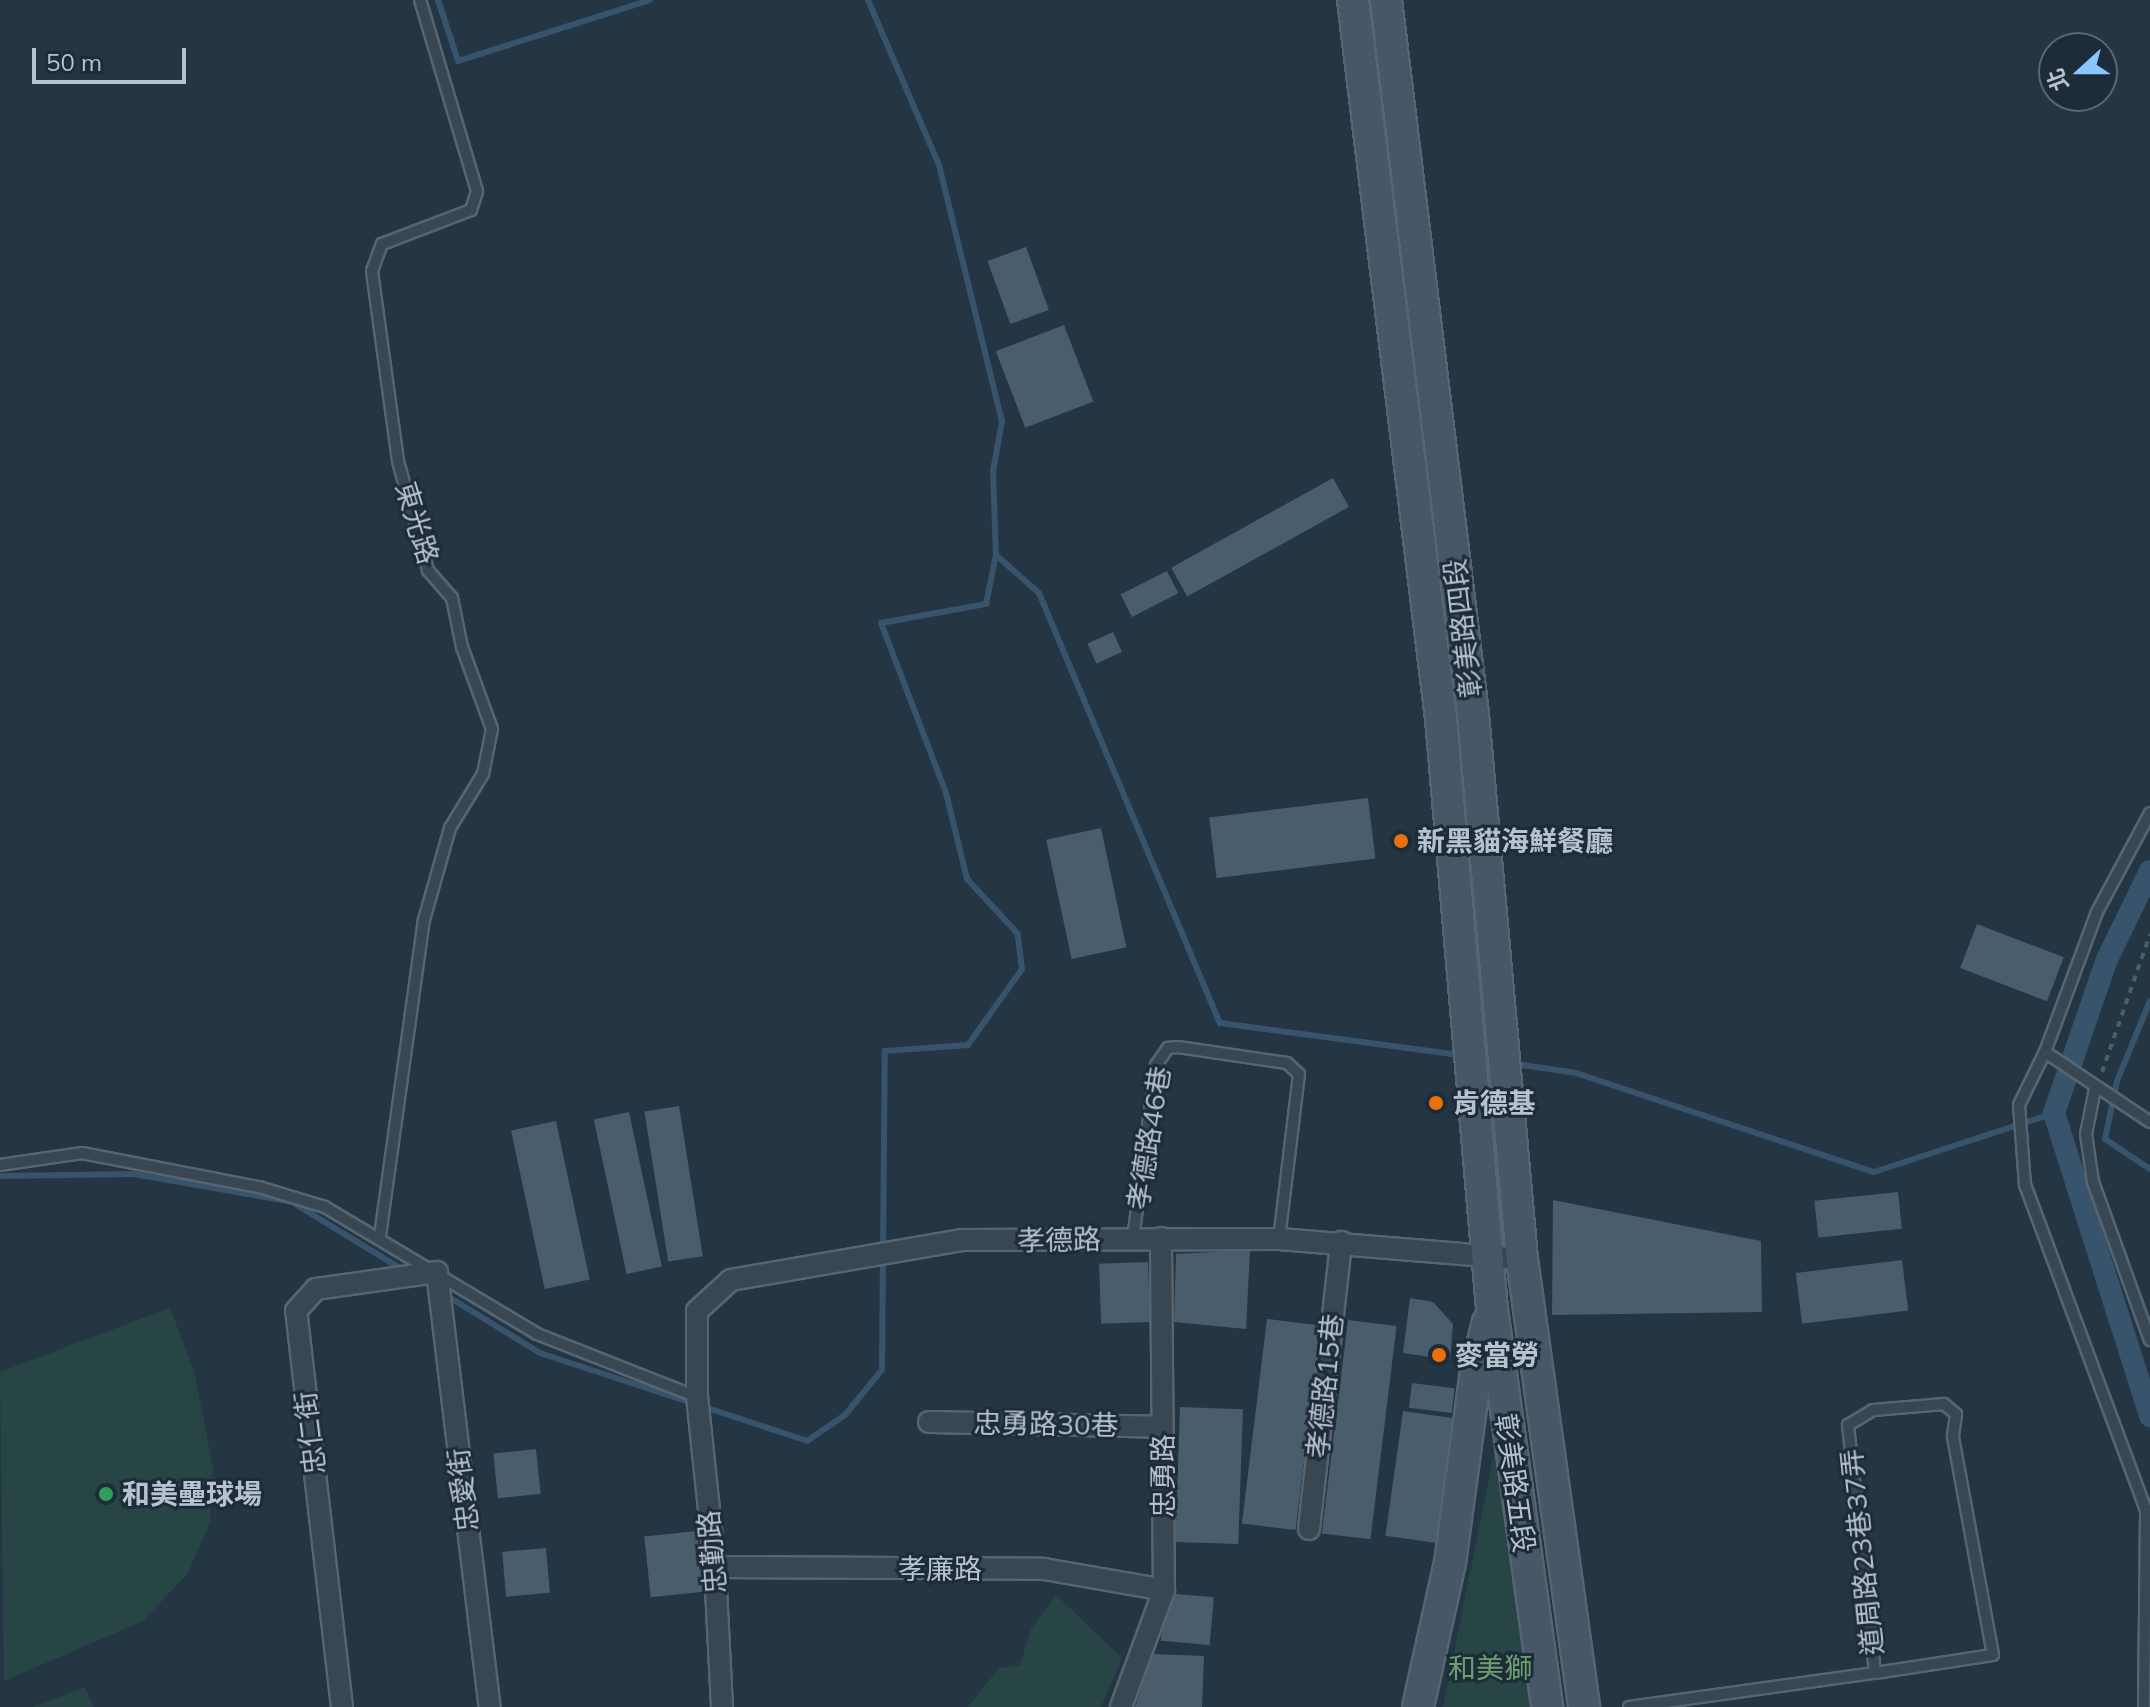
<!DOCTYPE html>
<meta charset="utf-8">
<style>
body{margin:0}
#map{position:relative;width:2150px;height:1707px;overflow:hidden;background:#243644;font-family:Mulish,"Noto Sans TC",sans-serif}
div>[style]{position:absolute}
.green>*{inset:0;background:#274545}
.stream>*{height:6px;margin:-3px;padding:0 3px;transform-origin:3px;border-radius:3px;background:#37546c}
.canal>*{height:22px;margin:-11px;padding:0 11px;transform-origin:11px;border-radius:11px;background:#37546c}
.building>*{inset:0;background:#4a5d6d;transform-origin:0 0}
.path>*{height:4px;margin-top:-2px;transform-origin:0;background:repeating-linear-gradient(90deg,#476262 0 6px,transparent 0 12px)}
.roads{filter:drop-shadow(2px 0 #576571) drop-shadow(-2px 0 #576571) drop-shadow(0 2px #576571) drop-shadow(0 -2px #576571)}
.lane>*{height:10px;margin:-5px;padding:0 5px;transform-origin:5px;border-radius:5px;background:#394753}
.street>*{height:20px;margin:-10px;padding:0 10px;transform-origin:10px;border-radius:10px;background:#394753}
.secondary>*{height:30px;margin:-15px;padding:0 15px;transform-origin:15px;border-radius:15px;background:#475767}
.dots>*{width:22px;height:22px;translate:-50% -50%;box-sizing:border-box;border:4px solid #1e2c39;border-radius:50%}
span{translate:-50% -50%;white-space:nowrap;text-align:center;line-height:1.15;-webkit-text-stroke:6px #1e2c39;paint-order:stroke}
.street-label{font-size:28px;color:#b6c2cd}
.poi-label{font-size:28px;color:#b6c2cd;font-weight:700}
.left{translate:0 -50%;text-align:left}
.park-label{font-size:28px;color:#6ca071}
.north{position:absolute;left:2038px;top:32px;width:80px;height:80px;box-sizing:border-box;background:#1e2c39;border:2px solid #5b6874;border-radius:50%;rotate:249deg;font-size:22px;font-weight:700;line-height:32px;text-align:center;color:#b6c2cd}
.north::after{content:'';display:block;margin:auto;width:28px;height:36px;background:#89c5ff;clip-path:polygon(50% 0,100% 100%,50% 72%,0 100%)}
.scale{position:absolute;left:32px;top:48px;width:154px;height:36px;box-sizing:border-box;border:4px solid #b6c2cd;border-top:0;padding-left:10px;font-size:24px;line-height:28px;white-space:nowrap;color:#b6c2cd;-webkit-text-stroke:6px #1e2c39;paint-order:stroke}
</style>
<div id="map">
<div class="green">
<i style="clip-path:polygon(170px 1308px,194px 1371px,213px 1467px,210px 1522px,188px 1573px,143px 1621px,4px 1681px,0 1372px)"></i>
<i style="clip-path:polygon(1497px 1438px,1535px 1707px,1443px 1707px)"></i>
<i style="clip-path:polygon(1056px 1595px,1122px 1658px,1101px 1707px,968px 1707px,999px 1668px,1020px 1665px,1031px 1629px)"></i>
<i style="clip-path:polygon(85px 1687px,93px 1707px,33px 1707px)"></i>
</div>
<div class="stream">
<i style="left:438px;top:0;width:64px;rotate:71.8deg"></i>
<i style="left:458px;top:61px;width:201px;rotate:-17.6deg"></i>
<i style="left:868px;top:0;width:180px;rotate:66.7deg"></i>
<i style="left:939px;top:165px;width:264px;rotate:76.2deg"></i>
<i style="left:1002px;top:421px;width:51px;rotate:100.2deg"></i>
<i style="left:993px;top:471px;width:84px;rotate:88deg"></i>
<i style="left:996px;top:555px;width:57px;rotate:41.5deg"></i>
<i style="left:1039px;top:593px;width:467px;rotate:67.2deg"></i>
<i style="left:1220px;top:1023px;width:242px;rotate:7.6deg"></i>
<i style="left:2150px;top:1001px;width:87px;rotate:112.4deg"></i>
<i style="left:2117px;top:1081px;width:59px;rotate:101.7deg"></i>
<i style="left:2105px;top:1139px;width:54px;rotate:33.7deg"></i>
<i style="left:1515px;top:1064px;width:62px;rotate:8.4deg"></i>
<i style="left:1576px;top:1073px;width:314px;rotate:18.4deg"></i>
<i style="left:1874px;top:1172px;width:189px;rotate:-18.1deg"></i>
<i style="left:0;top:1176px;width:134px;rotate:-0.9deg"></i>
<i style="left:134px;top:1174px;width:160px;rotate:10deg"></i>
<i style="left:292px;top:1202px;width:130px;rotate:31.5deg"></i>
<i style="left:447px;top:1296px;width:109px;rotate:31.5deg"></i>
<i style="left:540px;top:1353px;width:281px;rotate:18.2deg"></i>
<i style="left:807px;top:1441px;width:46px;rotate:-34.4deg"></i>
<i style="left:845px;top:1415px;width:58px;rotate:-50.6deg"></i>
<i style="left:882px;top:1370px;width:319px;rotate:-89.5deg"></i>
<i style="left:885px;top:1051px;width:83px;rotate:-4.1deg"></i>
<i style="left:968px;top:1045px;width:93px;rotate:-54.6deg"></i>
<i style="left:1022px;top:969px;width:35px;rotate:-97deg"></i>
<i style="left:1018px;top:934px;width:75px;rotate:-132.8deg"></i>
<i style="left:967px;top:879px;width:89px;rotate:-103.7deg"></i>
<i style="left:946px;top:793px;width:182px;rotate:-110.9deg"></i>
<i style="left:881px;top:623px;width:107px;rotate:-10.3deg"></i>
<i style="left:986px;top:604px;width:50px;rotate:-78.5deg"></i>
</div>
<div class="canal">
<i style="left:2150px;top:871px;width:98px;rotate:116deg"></i>
<i style="left:2107px;top:959px;width:163px;rotate:109deg"></i>
<i style="left:2054px;top:1113px;width:318px;rotate:72.4deg"></i>
</div>
<div class="building">
<i style="left:1026px;top:247px;width:67px;height:41px;rotate:70deg"></i>
<i style="left:1064px;top:325px;width:82px;height:73px;rotate:69deg"></i>
<i style="left:1333px;top:478px;width:33px;height:185px;rotate:61deg"></i>
<i style="left:1167px;top:571px;width:25px;height:52px;rotate:63deg"></i>
<i style="left:1113px;top:632px;width:22px;height:28px;rotate:66deg"></i>
<i style="left:1368px;top:798px;width:61px;height:160px;rotate:83deg"></i>
<i style="left:1101px;top:828px;width:122px;height:56px;rotate:78deg"></i>
<i style="left:1977px;top:924px;width:93px;height:47px;rotate:21deg"></i>
<i style="left:679px;top:1106px;width:152px;height:35px;rotate:81deg"></i>
<i style="left:629px;top:1112px;width:158px;height:36px;rotate:78deg"></i>
<i style="left:556px;top:1121px;width:162px;height:46px;rotate:78deg"></i>
<i style="left:1898px;top:1192px;width:37px;height:84px;rotate:84deg"></i>
<i style="clip-path:polygon(1553px 1200px,1761px 1241px,1762px 1312px,1552px 1315px)"></i>
<i style="clip-path:polygon(1250px 1250px,1246px 1329px,1174px 1322px,1176px 1254px)"></i>
<i style="left:1902px;top:1260px;width:51px;height:107px;rotate:83deg"></i>
<i style="left:1148px;top:1262px;width:60px;height:49px;rotate:88deg"></i>
<i style="clip-path:polygon(1410px 1298px,1433px 1302px,1453px 1324px,1450px 1360px,1403px 1353px)"></i>
<i style="left:1267px;top:1319px;width:54px;height:206px;rotate:7deg"></i>
<i style="left:1348px;top:1320px;width:49px;height:215px;rotate:7deg"></i>
<i style="left:1412px;top:1383px;width:43px;height:25px;rotate:7deg"></i>
<i style="left:1180px;top:1407px;width:63px;height:135px;rotate:2deg"></i>
<i style="left:1403px;top:1411px;width:55px;height:126px;rotate:8deg"></i>
<i style="left:536px;top:1449px;width:45px;height:43px;rotate:84deg"></i>
<i style="left:697px;top:1531px;width:61px;height:53px;rotate:84deg"></i>
<i style="left:546px;top:1548px;width:45px;height:44px;rotate:85deg"></i>
<i style="left:1165px;top:1593px;width:49px;height:48px;rotate:5deg"></i>
<i style="clip-path:polygon(1153px 1654px,1204px 1656px,1202px 1707px,1135px 1707px)"></i>
</div>
<div class="path">
<i style="left:2102px;top:1072px;width:146px;rotate:-70.8deg"></i>
</div>
<div class="roads">
<div class="lane">
<i style="left:2045px;top:1052px;width:149px;rotate:-69.6deg"></i>
<i style="left:2097px;top:912px;width:112px;rotate:-61.8deg"></i>
<i style="left:2095px;top:1089px;width:46px;rotate:101.3deg"></i>
<i style="left:2086px;top:1134px;width:49px;rotate:81.7deg"></i>
<i style="left:2093px;top:1182px;width:168px;rotate:70.2deg"></i>
<i style="left:0;top:1165px;width:83px;rotate:-8.3deg"></i>
<i style="left:82px;top:1153px;width:180px;rotate:10.9deg"></i>
<i style="left:259px;top:1187px;width:69px;rotate:16.9deg"></i>
<i style="left:325px;top:1207px;width:247px;rotate:30.9deg"></i>
<i style="left:537px;top:1334px;width:172px;rotate:21.5deg"></i>
<i style="left:380px;top:1236px;width:319px;rotate:-82.1deg"></i>
<i style="left:424px;top:920px;width:96px;rotate:-74.2deg"></i>
<i style="left:450px;top:828px;width:63px;rotate:-58.6deg"></i>
<i style="left:483px;top:774px;width:46px;rotate:-78.7deg"></i>
<i style="left:492px;top:729px;width:87px;rotate:-110.1deg"></i>
<i style="left:462px;top:647px;width:50px;rotate:-101.5deg"></i>
<i style="left:452px;top:598px;width:37px;rotate:-131deg"></i>
<i style="left:428px;top:570px;width:113px;rotate:-105.4deg"></i>
<i style="left:398px;top:461px;width:192px;rotate:-97.8deg"></i>
<i style="left:372px;top:271px;width:29px;rotate:-70deg"></i>
<i style="left:382px;top:244px;width:95px;rotate:-20.9deg"></i>
<i style="left:471px;top:210px;width:20px;rotate:-72deg"></i>
<i style="left:477px;top:191px;width:199px;rotate:-106.6deg"></i>
<i style="left:1133px;top:1239px;width:176px;rotate:-82.5deg"></i>
<i style="left:1156px;top:1065px;width:21px;rotate:-55deg"></i>
<i style="left:1168px;top:1048px;width:10px;rotate:-6deg"></i>
<i style="left:1178px;top:1047px;width:110px;rotate:8.4deg"></i>
<i style="left:1287px;top:1063px;width:16px;rotate:43deg"></i>
<i style="left:1299px;top:1074px;width:166px;rotate:96.9deg"></i>
<i style="left:1629px;top:1707px;width:248px;rotate:-7.9deg"></i>
<i style="left:1875px;top:1673px;width:119px;rotate:-8.7deg"></i>
<i style="left:1993px;top:1655px;width:223px;rotate:-100.4deg"></i>
<i style="left:1953px;top:1436px;width:22px;rotate:-82deg"></i>
<i style="left:1956px;top:1414px;width:16px;rotate:-140deg"></i>
<i style="left:1944px;top:1404px;width:71px;rotate:175.2deg"></i>
<i style="left:1873px;top:1410px;width:29px;rotate:149deg"></i>
<i style="left:1848px;top:1425px;width:249px;rotate:83.8deg"></i>
<i style="left:2144px;top:1707px;width:197px;rotate:-89.4deg"></i>
<i style="left:2146px;top:1510px;width:347px;rotate:-110.4deg"></i>
<i style="left:2025px;top:1185px;width:80px;rotate:-94.3deg"></i>
<i style="left:2019px;top:1105px;width:59px;rotate:-63.9deg"></i>
<i style="left:2045px;top:1052px;width:126px;rotate:33.7deg"></i>
</div>
<div class="street">
<i style="left:929px;top:1422px;width:233px;rotate:1.2deg"></i>
<i style="left:1309px;top:1529px;width:289px;rotate:-83.6deg"></i>
<i style="left:715px;top:1567px;width:329px;rotate:0.3deg"></i>
<i style="left:1044px;top:1569px;width:122px;rotate:9.9deg"></i>
<i style="left:342px;top:1707px;width:399px;rotate:-96.6deg"></i>
<i style="left:296px;top:1311px;width:30px;rotate:-48deg"></i>
<i style="left:316px;top:1289px;width:122px;rotate:-8deg"></i>
<i style="left:437px;top:1272px;width:438px;rotate:83.1deg"></i>
<i style="left:722px;top:1707px;width:140px;rotate:-92.9deg"></i>
<i style="left:715px;top:1567px;width:171px;rotate:-96deg"></i>
<i style="left:697px;top:1397px;width:86px;rotate:-90deg"></i>
<i style="left:697px;top:1311px;width:46px;rotate:-42.4deg"></i>
<i style="left:731px;top:1280px;width:234px;rotate:-9.8deg"></i>
<i style="left:962px;top:1240px;width:317px;rotate:-0.2deg"></i>
<i style="left:1279px;top:1239px;width:244px;rotate:4.7deg"></i>
<i style="left:1121px;top:1707px;width:125px;rotate:-69.8deg"></i>
<i style="left:1164px;top:1590px;width:352px;rotate:-90.5deg"></i>
</div>
<div class="secondary">
<i style="left:1353px;top:0;width:724px;rotate:83.02deg"></i>
<i style="left:1441px;top:719px;width:592px;rotate:85.06deg"></i>
<i style="left:1492px;top:1309px;width:402px;rotate:82.1deg"></i>
<i style="left:1386px;top:0;width:719px;rotate:83.05deg"></i>
<i style="left:1473px;top:714px;width:547px;rotate:84.86deg"></i>
<i style="left:1522px;top:1259px;width:452px;rotate:82.1deg"></i>
<i style="left:1418px;top:1707px;width:148px;rotate:-77.5deg"></i>
<i style="left:1450px;top:1563px;width:195px;rotate:-82.3deg"></i>
<i style="left:1476px;top:1370px;width:49px;rotate:-76deg"></i>
</div>
</div>
<div class="dots">
<i style="left:1401px;top:841px;background:#e8710a"></i>
<i style="left:1436px;top:1103px;background:#e8710a"></i>
<i style="left:1439px;top:1355px;background:#e8710a"></i>
<i style="left:106px;top:1494px;background:#2e9e5b"></i>
</div>
<div class="street-label">
<span style="left:417px;top:523px;rotate:73deg">東光路</span>
<span style="left:1463px;top:628px;rotate:-97deg">彰美路四段</span>
<span style="left:1149px;top:1138px;rotate:-81deg">孝德路46巷</span>
<span style="left:1059px;top:1240px;rotate:-1deg">孝德路</span>
<span style="left:1325px;top:1386px;rotate:-84deg">孝德路15巷</span>
<span style="left:1046px;top:1424px;rotate:1deg">忠勇路30巷</span>
<span style="left:310px;top:1433px;rotate:-97deg">忠仁街</span>
<span style="left:1163px;top:1476px;rotate:-90deg">忠勇路</span>
<span style="left:1515px;top:1483px;rotate:82deg">彰美路五段</span>
<span style="left:463px;top:1490px;rotate:-97deg">忠愛街</span>
<span style="left:712px;top:1552px;rotate:-95deg">忠勤路</span>
<span style="left:1862px;top:1552px;rotate:-96deg">道周路23巷37弄</span>
<span style="left:940px;top:1569px">孝廉路</span>
</div>
<div class="poi-label">
<span class="left" style="left:1417px;top:841px">新黑貓海鮮餐廳</span>
<span class="left" style="left:1452px;top:1103px">肯德基</span>
<span class="left" style="left:1455px;top:1355px">麥當勞</span>
<span class="left" style="left:122px;top:1494px">和美壘球場</span>
</div>
<div class="park-label">
<span style="left:1490px;top:1668px">和美獅</span>
</div>
<div class="north">北</div>
<div class="scale">50 m</div>
</div>
